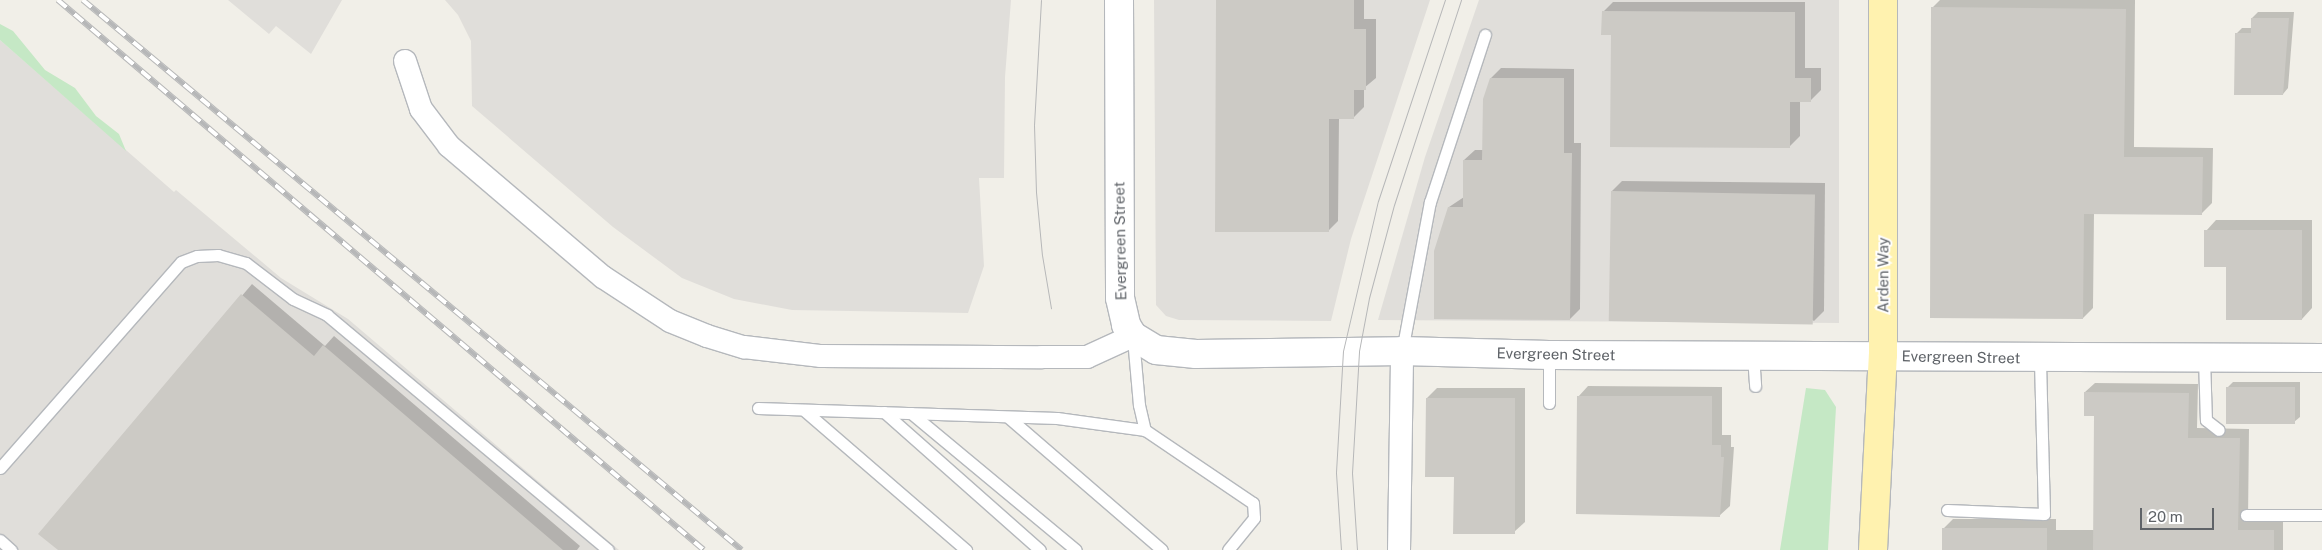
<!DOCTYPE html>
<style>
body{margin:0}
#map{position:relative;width:2322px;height:550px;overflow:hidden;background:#f1efe8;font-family:"Public Sans",sans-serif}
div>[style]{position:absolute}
.industrial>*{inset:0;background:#e0deda}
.green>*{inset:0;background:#c5e8c5}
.shadow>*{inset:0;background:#0003}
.building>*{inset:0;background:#cccac5;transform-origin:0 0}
.roads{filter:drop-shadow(1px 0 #b5b8bc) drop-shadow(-1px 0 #b5b8bc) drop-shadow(0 1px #b5b8bc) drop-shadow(0 -1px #b5b8bc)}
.lane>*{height:11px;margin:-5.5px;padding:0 5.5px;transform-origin:5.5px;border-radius:5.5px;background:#fff}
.street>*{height:22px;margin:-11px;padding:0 11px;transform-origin:11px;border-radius:11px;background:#fff}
.secondary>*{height:28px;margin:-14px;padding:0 14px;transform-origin:14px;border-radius:14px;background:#fff}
.primary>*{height:28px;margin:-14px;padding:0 14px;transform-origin:14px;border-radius:14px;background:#fff2af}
.tram>*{height:1px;margin:-0.5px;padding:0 0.5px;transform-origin:0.5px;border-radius:0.5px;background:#b6b7b8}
.rail>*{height:5.5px;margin-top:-2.75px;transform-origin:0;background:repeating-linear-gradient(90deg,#fff 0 11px,#b6b7b8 0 22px);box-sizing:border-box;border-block:1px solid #b6b7b8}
span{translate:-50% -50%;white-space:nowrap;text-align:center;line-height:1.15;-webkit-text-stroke:4px #fff;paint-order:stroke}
.street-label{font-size:15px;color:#5f6368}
.scale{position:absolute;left:2140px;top:508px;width:74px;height:22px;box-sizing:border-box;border:2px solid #5f6368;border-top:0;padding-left:6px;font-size:15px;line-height:18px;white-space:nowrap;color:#5f6368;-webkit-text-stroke:4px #fff;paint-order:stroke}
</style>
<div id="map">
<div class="industrial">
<i style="clip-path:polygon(228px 0,342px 0,311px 54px,276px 26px,269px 34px)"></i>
<i style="clip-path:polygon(445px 0,1011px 0,1005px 77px,1004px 178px,979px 178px,984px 266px,968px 313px,792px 310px,734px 299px,682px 278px,613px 227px,472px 106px,471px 41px,458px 15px)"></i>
<i style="clip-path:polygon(1154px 0,1430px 0,1351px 239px,1331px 321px,1179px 320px,1166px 316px,1156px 305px)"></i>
<i style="clip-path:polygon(1479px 0,1839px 0,1839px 323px,1378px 320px,1425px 157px)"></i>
<i style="clip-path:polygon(0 40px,174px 192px,176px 190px,281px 278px,348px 319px,619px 550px,0 550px)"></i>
</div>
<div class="green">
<i style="clip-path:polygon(0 24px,13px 31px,45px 70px,75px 88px,96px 116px,119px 134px,126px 151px,0 40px)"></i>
<i style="clip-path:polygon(1806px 388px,1825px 390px,1836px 407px,1828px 550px,1780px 550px)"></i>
</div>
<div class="shadow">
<i style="clip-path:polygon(1217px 0,1364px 0,1364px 19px,1376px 19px,1376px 78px,1364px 88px,1364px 107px,1353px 118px,1339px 118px,1338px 221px,1328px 231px)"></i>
<i style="clip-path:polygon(1940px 0,2135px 0,2134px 147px,2213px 148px,2212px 203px,2201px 214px,2094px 213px,2093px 308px,2083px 318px,1932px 8px)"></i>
<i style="clip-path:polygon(1613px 2px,1805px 2px,1805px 68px,1821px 68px,1821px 90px,1810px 101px,1800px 101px,1800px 136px,1789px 147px,1612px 34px,1603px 12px)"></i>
<i style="clip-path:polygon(2258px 12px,2294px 12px,2288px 88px,2283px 94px,2236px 34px,2242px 28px,2252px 28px,2252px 18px)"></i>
<i style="clip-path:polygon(1501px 68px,1574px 69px,1574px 143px,1581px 143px,1580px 309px,1570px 319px,1449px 207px,1464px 197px,1464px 160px,1475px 150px,1484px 150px,1491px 78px)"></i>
<i style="clip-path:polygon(1622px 181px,1825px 183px,1824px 311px,1814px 321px,1612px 191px)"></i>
<i style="clip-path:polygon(2216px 220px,2312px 220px,2312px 308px,2302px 319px,2227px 266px,2206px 231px)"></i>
<i style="clip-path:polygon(252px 284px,325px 346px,334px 336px,580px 546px,577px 550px,60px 550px,40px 533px)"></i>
<i style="clip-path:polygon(2233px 382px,2300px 382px,2300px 417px,2294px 422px,2227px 388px)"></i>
<i style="clip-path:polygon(2095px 383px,2198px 384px,2197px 428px,2249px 429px,2248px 521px,2283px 521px,2283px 550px,1943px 550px,1943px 529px,1953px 519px,2056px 519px,2056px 530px,2094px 530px,2096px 415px,2085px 392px)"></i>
<i style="clip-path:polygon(1588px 386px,1722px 387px,1722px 435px,1731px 435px,1731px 447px,1734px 447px,1730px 506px,1719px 516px,1578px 397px)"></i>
<i style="clip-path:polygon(1437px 388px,1525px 388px,1525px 522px,1514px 532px,1427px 398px)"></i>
</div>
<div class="building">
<i style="clip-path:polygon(1216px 0,1354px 0,1354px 29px,1366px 29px,1366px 90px,1354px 90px,1354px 119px,1329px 119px,1329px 232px,1215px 232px)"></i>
<i style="clip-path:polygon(1931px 7px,2126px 9px,2124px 157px,2203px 157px,2202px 215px,2084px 214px,2083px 319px,1930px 318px)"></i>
<i style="clip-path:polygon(1602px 11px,1795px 12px,1795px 78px,1811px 78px,1811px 102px,1790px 102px,1790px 148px,1610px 147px,1611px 35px,1601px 35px)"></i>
<i style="clip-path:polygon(2251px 18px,2289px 18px,2283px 95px,2234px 95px,2235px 33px,2251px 33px)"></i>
<i style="clip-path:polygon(1490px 78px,1564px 78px,1564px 153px,1572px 153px,1570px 320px,1434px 319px,1434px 251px,1448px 207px,1463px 207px,1463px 160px,1482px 160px,1483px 99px)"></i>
<i style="left:1611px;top:191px;width:204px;height:130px;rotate:1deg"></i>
<i style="clip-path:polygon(2204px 230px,2302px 230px,2302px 320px,2226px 320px,2226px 267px,2204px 267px)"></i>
<i style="clip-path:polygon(241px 294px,314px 356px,323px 345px,563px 550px,58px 550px,38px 534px)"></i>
<i style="left:2226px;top:387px;width:69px;height:37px"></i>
<i style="clip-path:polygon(2084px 392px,2189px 393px,2188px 438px,2240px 438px,2238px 530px,2274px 530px,2274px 550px,2093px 550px,2094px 416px,2084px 416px)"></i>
<i style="clip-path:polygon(1577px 396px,1712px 396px,1712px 445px,1721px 445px,1721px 457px,1724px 457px,1720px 517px,1576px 514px)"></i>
<i style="clip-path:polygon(1426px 398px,1515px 398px,1515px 534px,1453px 534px,1454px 477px,1425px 477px)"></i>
<i style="left:1942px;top:528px;width:105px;height:22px"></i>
</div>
<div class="roads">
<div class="lane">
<i style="left:1133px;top:338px;width:67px;rotate:84.9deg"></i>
<i style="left:1139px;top:405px;width:26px;rotate:77deg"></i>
<i style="left:1145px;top:430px;width:130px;rotate:34.1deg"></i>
<i style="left:1253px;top:503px;width:15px;rotate:86deg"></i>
<i style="left:1254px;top:518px;width:41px;rotate:129.1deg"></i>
<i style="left:1402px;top:351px;width:152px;rotate:-79.4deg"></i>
<i style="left:1430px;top:202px;width:176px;rotate:-71.8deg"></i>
<i style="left:1549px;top:355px;width:48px;rotate:90deg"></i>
<i style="left:1753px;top:355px;width:31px;rotate:86deg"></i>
<i style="left:2204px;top:358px;width:62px;rotate:88.2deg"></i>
<i style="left:2206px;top:420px;width:16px;rotate:38deg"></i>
<i style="left:758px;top:408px;width:299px;rotate:1.9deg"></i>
<i style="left:1057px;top:418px;width:89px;rotate:7.8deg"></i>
<i style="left:805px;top:411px;width:213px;rotate:40.8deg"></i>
<i style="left:884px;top:412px;width:208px;rotate:41.5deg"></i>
<i style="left:911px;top:413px;width:214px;rotate:39.7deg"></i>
<i style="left:1008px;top:417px;width:203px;rotate:40.8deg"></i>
<i style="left:0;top:468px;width:274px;rotate:-48.7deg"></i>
<i style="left:181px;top:262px;width:17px;rotate:-21deg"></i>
<i style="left:197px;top:256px;width:21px;rotate:-3deg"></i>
<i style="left:218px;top:255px;width:29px;rotate:16deg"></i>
<i style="left:246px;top:263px;width:59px;rotate:37.5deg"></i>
<i style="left:293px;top:299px;width:38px;rotate:25deg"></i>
<i style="left:327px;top:315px;width:366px;rotate:39.9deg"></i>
<i style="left:1947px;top:510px;width:97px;rotate:2.4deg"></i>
<i style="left:2044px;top:514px;width:156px;rotate:-91.5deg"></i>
<i style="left:2246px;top:515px;width:76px"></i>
<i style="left:0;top:540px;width:15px;rotate:42deg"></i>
</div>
<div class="street">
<i style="left:405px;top:61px;width:51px;rotate:71.6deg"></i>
<i style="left:421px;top:109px;width:46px;rotate:52.9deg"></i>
<i style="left:449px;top:146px;width:202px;rotate:40.4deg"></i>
<i style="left:603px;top:277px;width:80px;rotate:33.3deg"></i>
<i style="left:670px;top:321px;width:40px;rotate:22deg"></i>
<i style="left:707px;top:336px;width:39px;rotate:17deg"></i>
<i style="left:744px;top:347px;width:78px;rotate:6.7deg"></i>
<i style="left:821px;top:356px;width:221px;rotate:0.3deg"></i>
<i style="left:1042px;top:357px;width:45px"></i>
<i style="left:1087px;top:357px;width:51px;rotate:-24.5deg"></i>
<i style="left:1399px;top:550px;width:199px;rotate:-89.1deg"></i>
</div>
<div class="secondary">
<i style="left:1119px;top:0;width:298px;rotate:89.8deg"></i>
<i style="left:1120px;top:298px;width:28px;rotate:77deg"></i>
<i style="left:1126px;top:325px;width:13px;rotate:58deg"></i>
<i style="left:1133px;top:336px;width:27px;rotate:31deg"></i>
<i style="left:1156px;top:350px;width:40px;rotate:5.7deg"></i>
<i style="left:1196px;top:354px;width:206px;rotate:-0.8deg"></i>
<i style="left:1402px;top:351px;width:147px;rotate:1.6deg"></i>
<i style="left:1549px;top:355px;width:773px;rotate:0.22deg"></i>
</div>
<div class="primary">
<i style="left:1873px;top:550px;width:195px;rotate:-87.1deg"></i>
<i style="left:1883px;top:355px;width:355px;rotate:-90deg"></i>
</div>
</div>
<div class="tram">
<i style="left:1041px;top:0;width:125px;rotate:93.2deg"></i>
<i style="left:1034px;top:125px;width:67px;rotate:88.3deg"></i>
<i style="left:1036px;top:192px;width:63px;rotate:84.6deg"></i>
<i style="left:1042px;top:255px;width:54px;rotate:80.4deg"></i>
<i style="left:1341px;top:550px;width:78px;rotate:-93.7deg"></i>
<i style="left:1336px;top:472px;width:121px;rotate:-86.7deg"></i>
<i style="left:1343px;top:351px;width:154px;rotate:-76.9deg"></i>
<i style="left:1378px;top:201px;width:212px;rotate:-71.6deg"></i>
<i style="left:1357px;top:550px;width:77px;rotate:-93.7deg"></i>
<i style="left:1352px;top:473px;width:122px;rotate:-86.7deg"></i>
<i style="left:1359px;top:351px;width:54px;rotate:-79.3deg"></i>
<i style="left:1369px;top:298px;width:96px;rotate:-75deg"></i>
<i style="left:1394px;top:205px;width:216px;rotate:-71.9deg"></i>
</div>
<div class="rail">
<i style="left:58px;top:0;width:848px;rotate:40.41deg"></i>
<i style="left:83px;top:0;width:858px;rotate:39.85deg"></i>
</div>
<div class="street-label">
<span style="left:1120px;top:241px;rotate:-91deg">Evergreen Street</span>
<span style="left:1883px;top:275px;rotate:-90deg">Arden Way</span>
<span style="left:1556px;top:354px;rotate:1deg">Evergreen Street</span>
<span style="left:1961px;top:357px;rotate:1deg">Evergreen Street</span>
</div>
<div class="scale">20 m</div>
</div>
